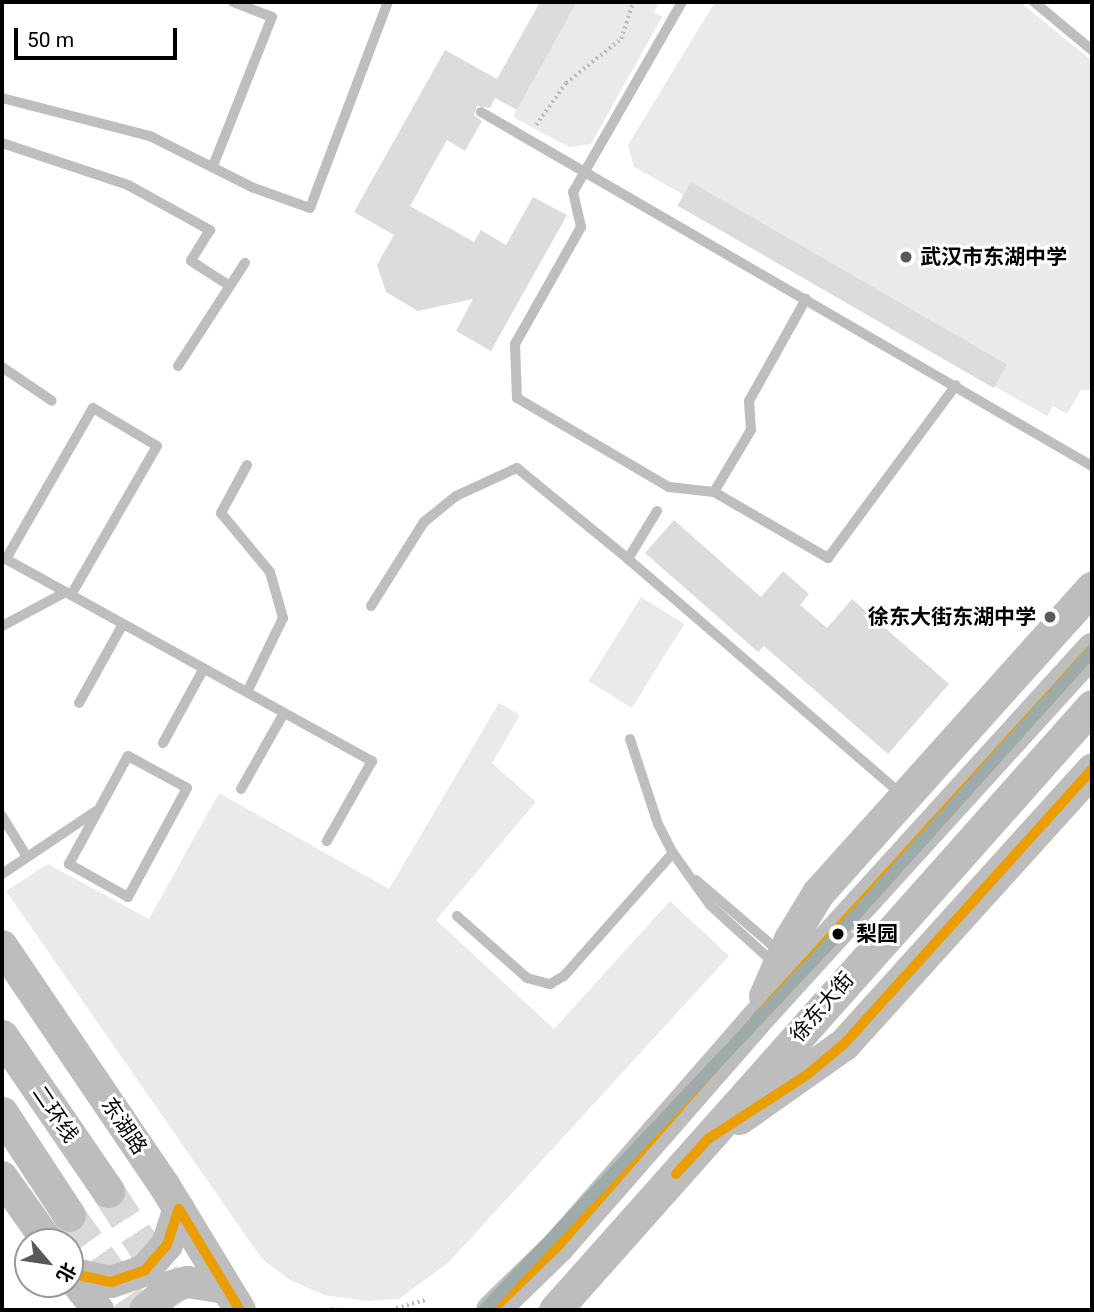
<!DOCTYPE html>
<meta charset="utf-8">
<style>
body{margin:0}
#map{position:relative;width:1094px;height:1312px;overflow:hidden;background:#fff;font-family:Roboto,"Noto Sans SC",sans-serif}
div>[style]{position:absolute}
.green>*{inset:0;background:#eaeaea;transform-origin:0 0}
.building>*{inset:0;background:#dcdcdc;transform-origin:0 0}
.trunk-tunnel>*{height:33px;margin-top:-16.5px;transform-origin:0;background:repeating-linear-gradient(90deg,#d9d9d9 0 33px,transparent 0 50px)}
.path>*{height:3.5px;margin-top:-1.75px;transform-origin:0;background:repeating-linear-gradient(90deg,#b8b8b8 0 2px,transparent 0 5.5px)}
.service>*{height:10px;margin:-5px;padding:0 5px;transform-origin:5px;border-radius:5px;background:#bebebe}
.primary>*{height:32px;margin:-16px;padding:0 16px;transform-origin:16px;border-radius:16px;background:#bdbdbd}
.trunk>*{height:33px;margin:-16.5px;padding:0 16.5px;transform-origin:16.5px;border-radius:16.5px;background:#bdbdbd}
.bus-1>*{height:10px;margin:-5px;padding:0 5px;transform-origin:5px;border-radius:5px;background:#eb9e00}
.metro-1>*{height:12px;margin:-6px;padding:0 6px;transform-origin:6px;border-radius:6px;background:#9dabaa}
.dots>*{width:19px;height:19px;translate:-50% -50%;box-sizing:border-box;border:4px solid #fff;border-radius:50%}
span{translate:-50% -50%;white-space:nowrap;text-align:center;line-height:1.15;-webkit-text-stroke:6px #fff;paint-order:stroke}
.poi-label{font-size:21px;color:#000;font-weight:700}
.left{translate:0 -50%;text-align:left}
.right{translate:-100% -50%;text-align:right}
.stop-label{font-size:21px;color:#000;font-weight:700}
.street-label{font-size:21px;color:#000}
.frame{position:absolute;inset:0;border:4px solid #000;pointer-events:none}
.north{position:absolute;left:14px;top:1228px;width:70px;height:70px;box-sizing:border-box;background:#fff;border:2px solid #999;border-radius:50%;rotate:119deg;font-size:19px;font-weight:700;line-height:28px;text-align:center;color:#000}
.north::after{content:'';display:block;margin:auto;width:24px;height:32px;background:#595959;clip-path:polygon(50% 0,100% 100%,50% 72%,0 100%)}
.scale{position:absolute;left:14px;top:28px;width:163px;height:32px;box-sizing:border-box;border:4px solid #000;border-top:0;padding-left:9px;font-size:21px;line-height:24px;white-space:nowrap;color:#000;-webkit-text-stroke:5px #fff;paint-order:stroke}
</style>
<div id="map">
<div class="green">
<i style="clip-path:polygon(577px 2px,659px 2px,654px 12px,662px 17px,591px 144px,569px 147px,513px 117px)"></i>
<i style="clip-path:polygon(715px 2px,1020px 2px,1092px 61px,1092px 390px,1081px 390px,1067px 414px,1053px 406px,1047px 416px,994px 386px,678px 206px,684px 195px,634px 167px,628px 145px)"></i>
<i style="left:641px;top:597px;width:51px;height:99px;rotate:32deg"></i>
<i style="clip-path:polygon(499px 703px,520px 715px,492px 763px,536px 802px,436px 920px,554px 1029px,670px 901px,729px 956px,449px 1262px,399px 1299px,367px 1301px,324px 1295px,290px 1280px,262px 1259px,6px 891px,48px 864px,149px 919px,219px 793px,389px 889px)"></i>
</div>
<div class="building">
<i style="clip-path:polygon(540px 2px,577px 2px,517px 110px,495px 98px,490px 108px,477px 106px,474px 115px,482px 121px,465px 151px,447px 140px,410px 206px,474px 242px,481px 230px,506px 245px,533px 197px,567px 215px,491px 351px,456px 331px,473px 299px,418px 311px,386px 292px,377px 265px,394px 235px,354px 212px,445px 50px,497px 79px)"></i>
<i style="left:691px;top:182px;width:365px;height:27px;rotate:30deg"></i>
<i style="clip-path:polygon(674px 520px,761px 597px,783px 571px,809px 594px,800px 605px,827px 628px,852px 599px,949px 684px,888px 754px,764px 646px,758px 652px,645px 553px)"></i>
</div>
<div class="trunk-tunnel">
<i style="left:108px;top:1191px;width:142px;rotate:56.8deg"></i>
<i style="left:69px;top:1215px;width:117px;rotate:54.4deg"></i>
</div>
<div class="path">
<i style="left:536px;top:125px;width:52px;rotate:-54.5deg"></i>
<i style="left:566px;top:83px;width:70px;rotate:-38.7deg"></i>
<i style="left:621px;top:39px;width:39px;rotate:-72deg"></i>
<i style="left:331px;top:1309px;width:14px;rotate:4deg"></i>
<i style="left:391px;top:1310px;width:37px;rotate:-16deg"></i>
</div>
<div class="service">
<i style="left:682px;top:2px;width:219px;rotate:119.8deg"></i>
<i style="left:573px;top:192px;width:36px;rotate:77deg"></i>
<i style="left:581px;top:227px;width:134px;rotate:119.4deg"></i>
<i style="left:515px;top:344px;width:54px;rotate:87.9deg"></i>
<i style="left:517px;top:398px;width:176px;rotate:30.4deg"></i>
<i style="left:669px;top:487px;width:45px;rotate:6.3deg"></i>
<i style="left:714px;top:492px;width:72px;rotate:-59.2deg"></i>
<i style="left:751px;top:430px;width:29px;rotate:-94deg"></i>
<i style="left:749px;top:401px;width:117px;rotate:-60.8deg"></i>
<i style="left:1034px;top:2px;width:75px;rotate:39.6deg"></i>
<i style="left:2px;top:98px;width:153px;rotate:14.4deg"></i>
<i style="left:150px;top:136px;width:116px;rotate:26.6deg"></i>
<i style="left:254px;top:188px;width:59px;rotate:19.7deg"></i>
<i style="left:310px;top:208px;width:220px;rotate:-69.3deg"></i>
<i style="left:481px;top:112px;width:706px;rotate:30.09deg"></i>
<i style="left:2px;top:143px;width:133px;rotate:18.4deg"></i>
<i style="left:128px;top:185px;width:94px;rotate:28.8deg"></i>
<i style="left:210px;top:230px;width:36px;rotate:122deg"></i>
<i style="left:191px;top:261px;width:46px;rotate:32.7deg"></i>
<i style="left:213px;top:166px;width:160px;rotate:-68.4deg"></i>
<i style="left:272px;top:17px;width:42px;rotate:-159deg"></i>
<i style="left:178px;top:366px;width:123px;rotate:-57deg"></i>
<i style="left:2px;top:367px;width:60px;rotate:34.2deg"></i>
<i style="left:247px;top:465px;width:55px;rotate:118.4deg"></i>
<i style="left:221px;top:513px;width:77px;rotate:50.3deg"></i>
<i style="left:270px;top:572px;width:48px;rotate:74.2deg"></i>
<i style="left:283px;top:618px;width:82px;rotate:115.9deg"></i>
<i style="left:714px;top:492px;width:132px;rotate:30.1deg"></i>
<i style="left:828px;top:558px;width:215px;rotate:-53.5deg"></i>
<i style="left:657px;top:511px;width:56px;rotate:121.1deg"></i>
<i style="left:628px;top:559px;width:360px;rotate:40.7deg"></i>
<i style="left:2px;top:557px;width:423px;rotate:28.9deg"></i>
<i style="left:372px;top:761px;width:92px;rotate:119.4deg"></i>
<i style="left:6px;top:559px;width:174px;rotate:-60.1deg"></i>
<i style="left:93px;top:408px;width:74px;rotate:30.7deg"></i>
<i style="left:157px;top:446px;width:172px;rotate:120deg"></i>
<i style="left:371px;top:606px;width:99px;rotate:-57.8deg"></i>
<i style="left:424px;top:522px;width:41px;rotate:-39.1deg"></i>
<i style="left:456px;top:496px;width:67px;rotate:-24.7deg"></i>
<i style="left:517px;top:468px;width:144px;rotate:39.3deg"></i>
<i style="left:2px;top:626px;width:72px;rotate:-28deg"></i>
<i style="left:79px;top:703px;width:90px;rotate:-60.9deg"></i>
<i style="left:630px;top:739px;width:89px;rotate:71.8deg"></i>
<i style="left:658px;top:824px;width:33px;rotate:63deg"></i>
<i style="left:673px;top:853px;width:64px;rotate:54.6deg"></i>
<i style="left:710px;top:905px;width:86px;rotate:42.2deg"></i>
<i style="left:163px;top:743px;width:85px;rotate:-61.3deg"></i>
<i style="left:128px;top:756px;width:67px;rotate:28.5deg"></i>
<i style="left:187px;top:788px;width:124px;rotate:118.4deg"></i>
<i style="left:128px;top:897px;width:68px;rotate:-150.8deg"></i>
<i style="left:69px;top:864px;width:123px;rotate:-61.4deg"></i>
<i style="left:241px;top:789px;width:87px;rotate:-60.5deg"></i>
<i style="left:2px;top:816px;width:48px;rotate:58.6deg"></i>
<i style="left:2px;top:874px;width:113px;rotate:-33.8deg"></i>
<i style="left:696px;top:880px;width:111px;rotate:40.6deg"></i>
<i style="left:457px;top:916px;width:94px;rotate:41.5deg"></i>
<i style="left:527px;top:978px;width:24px;rotate:15deg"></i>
<i style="left:550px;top:984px;width:16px;rotate:-30deg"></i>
<i style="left:564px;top:976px;width:164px;rotate:-48.5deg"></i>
</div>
<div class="primary">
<i style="left:2px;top:946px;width:289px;rotate:55.9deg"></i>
<i style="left:164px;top:1185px;width:146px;rotate:58.7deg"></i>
<i style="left:2px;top:1177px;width:80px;rotate:54.7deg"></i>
<i style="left:70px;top:1273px;width:42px;rotate:12.4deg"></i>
<i style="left:111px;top:1282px;width:36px;rotate:-19deg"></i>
<i style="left:145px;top:1270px;width:33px;rotate:-49deg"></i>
<i style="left:167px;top:1245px;width:38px;rotate:-72deg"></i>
<i style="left:70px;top:1274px;width:46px;rotate:52.1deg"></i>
<i style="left:145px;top:1310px;width:37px;rotate:-41deg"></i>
<i style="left:173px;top:1286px;width:15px;rotate:-16deg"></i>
<i style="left:187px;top:1282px;width:38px;rotate:9deg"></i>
</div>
<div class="trunk">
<i style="left:765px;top:996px;width:62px;rotate:-66.3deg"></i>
<i style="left:790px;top:939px;width:54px;rotate:-58.7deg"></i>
<i style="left:818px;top:893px;width:410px;rotate:-48.1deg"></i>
<i style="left:2px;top:1036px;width:188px;rotate:55.6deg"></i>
<i style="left:2px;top:1113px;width:122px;rotate:56.7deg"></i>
<i style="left:739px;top:1118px;width:128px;rotate:-35.2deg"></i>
<i style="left:844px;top:1044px;width:370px;rotate:-47.9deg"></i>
<i style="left:492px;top:1310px;width:92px;rotate:-44.1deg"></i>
<i style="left:558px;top:1246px;width:298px;rotate:-48.9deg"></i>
<i style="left:754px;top:1021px;width:503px;rotate:-47.74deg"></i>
<i style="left:555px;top:1310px;width:808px;rotate:-48.36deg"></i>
</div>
<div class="bus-1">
<i style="left:676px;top:1174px;width:47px;rotate:-47.6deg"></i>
<i style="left:708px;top:1139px;width:119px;rotate:-33deg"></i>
<i style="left:808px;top:1074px;width:47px;rotate:-39.8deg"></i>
<i style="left:844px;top:1044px;width:370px;rotate:-47.9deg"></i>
<i style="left:179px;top:1209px;width:118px;rotate:58.9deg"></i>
<i style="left:70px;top:1273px;width:42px;rotate:12.4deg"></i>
<i style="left:111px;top:1282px;width:36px;rotate:-19deg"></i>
<i style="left:145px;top:1270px;width:33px;rotate:-49deg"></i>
<i style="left:167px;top:1245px;width:38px;rotate:-72deg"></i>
<i style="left:492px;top:1310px;width:92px;rotate:-44.1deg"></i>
<i style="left:558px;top:1246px;width:298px;rotate:-48.9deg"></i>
<i style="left:754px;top:1021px;width:503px;rotate:-47.74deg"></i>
</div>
<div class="metro-1">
<i style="left:484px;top:1310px;width:521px;rotate:-46.71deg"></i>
<i style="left:841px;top:931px;width:376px;rotate:-48.1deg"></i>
</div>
<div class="dots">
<i style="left:906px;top:257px;background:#595959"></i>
<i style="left:1050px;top:617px;background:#595959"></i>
<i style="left:838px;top:934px;background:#000"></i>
</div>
<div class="poi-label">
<span class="left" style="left:920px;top:257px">武汉市东湖中学</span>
<span class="right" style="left:1036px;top:617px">徐东大街东湖中学</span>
</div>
<div class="stop-label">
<span class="left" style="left:856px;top:934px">梨园</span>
</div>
<div class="street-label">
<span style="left:822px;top:1007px;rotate:-49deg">徐东大街</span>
<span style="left:55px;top:1114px;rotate:56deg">二环线</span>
<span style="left:124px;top:1126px;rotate:56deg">东湖路</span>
</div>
<div class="frame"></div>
<div class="north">北</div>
<div class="scale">50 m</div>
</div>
